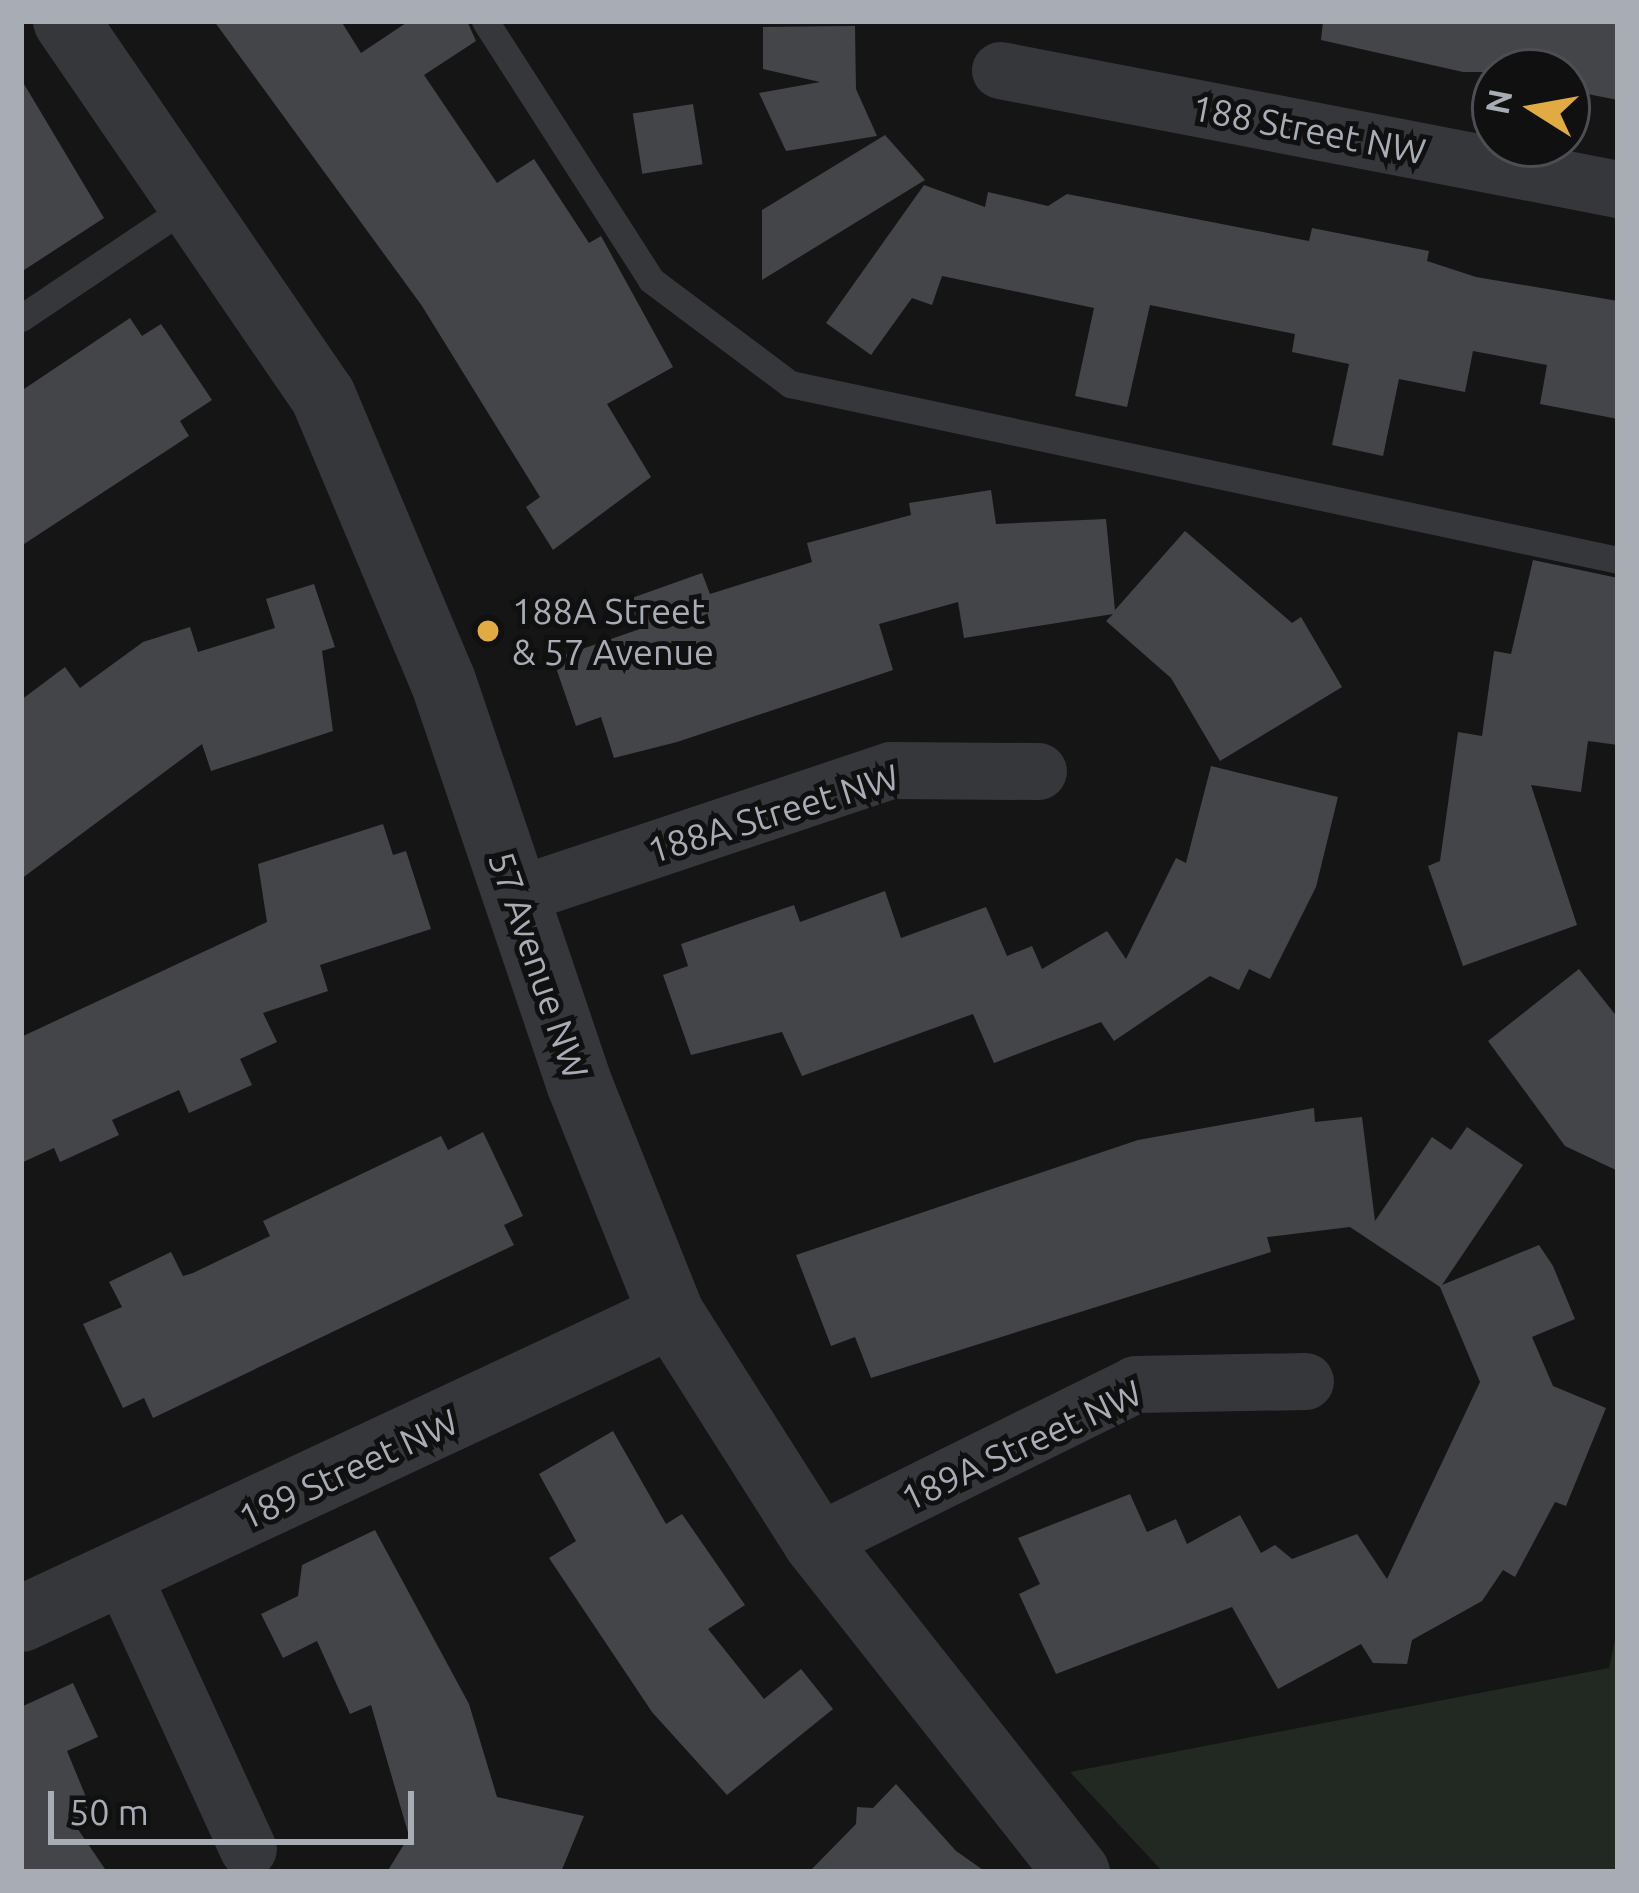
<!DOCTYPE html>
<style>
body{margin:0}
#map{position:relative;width:1639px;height:1893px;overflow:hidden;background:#151516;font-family:Ubuntu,sans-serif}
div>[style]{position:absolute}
.green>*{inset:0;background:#212922}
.building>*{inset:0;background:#444549;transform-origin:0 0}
.service>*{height:27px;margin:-13.5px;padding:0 13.5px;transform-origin:13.5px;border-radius:13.5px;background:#36373b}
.minor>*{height:57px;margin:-28.5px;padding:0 28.5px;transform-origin:28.5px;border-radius:28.5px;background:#36373b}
.tertiary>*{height:66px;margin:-33px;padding:0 33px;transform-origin:33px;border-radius:33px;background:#36373b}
.dots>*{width:33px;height:33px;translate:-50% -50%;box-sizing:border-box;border:6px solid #101011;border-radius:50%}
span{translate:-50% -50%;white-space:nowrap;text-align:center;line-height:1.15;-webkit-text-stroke:10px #101011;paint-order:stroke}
.street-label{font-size:36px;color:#a8acb5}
.poi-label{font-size:36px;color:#a8acb5}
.left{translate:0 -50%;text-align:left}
.frame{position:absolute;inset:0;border:24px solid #a8acb5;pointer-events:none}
.north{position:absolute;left:1471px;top:48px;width:120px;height:120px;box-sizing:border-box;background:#101011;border:3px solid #4d4e53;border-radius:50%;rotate:281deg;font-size:33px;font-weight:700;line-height:48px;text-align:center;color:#a8acb5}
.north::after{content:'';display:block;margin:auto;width:42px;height:54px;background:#e1aa43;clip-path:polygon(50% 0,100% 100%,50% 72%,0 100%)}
.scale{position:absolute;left:48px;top:1791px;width:366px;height:54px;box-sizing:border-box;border:6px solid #a8acb5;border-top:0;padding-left:15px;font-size:36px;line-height:42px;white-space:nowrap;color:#a8acb5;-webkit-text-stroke:9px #101011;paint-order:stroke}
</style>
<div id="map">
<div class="green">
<i style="clip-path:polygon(1618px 1626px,1618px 1872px,1163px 1872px,1070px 1772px,1609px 1668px)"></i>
</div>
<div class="building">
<i style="clip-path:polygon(214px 21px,341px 21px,361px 53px,409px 21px,467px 21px,476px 41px,424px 75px,497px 183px,534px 159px,589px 243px,601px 236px,673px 367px,607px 404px,651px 477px,553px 550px,526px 507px,540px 497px,422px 306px)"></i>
<i style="clip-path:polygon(1323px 21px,1618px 21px,1618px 100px,1567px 90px,1567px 72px,1463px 72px,1321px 40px)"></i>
<i style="clip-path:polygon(855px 26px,856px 89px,877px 136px,786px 151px,759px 93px,820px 82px,763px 69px,763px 27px)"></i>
<i style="clip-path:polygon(21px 79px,104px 218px,21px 272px)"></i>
<i style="left:693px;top:104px;width:61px;height:61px;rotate:81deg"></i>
<i style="clip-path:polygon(885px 135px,925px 180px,762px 280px,762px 210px)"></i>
<i style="clip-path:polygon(924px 185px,985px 207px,988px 192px,1048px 206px,1067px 194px,1309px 241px,1312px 228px,1429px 251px,1427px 261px,1476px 277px,1618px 301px,1618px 419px,1540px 404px,1547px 365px,1473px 351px,1465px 392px,1399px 379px,1383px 456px,1332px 445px,1349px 364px,1292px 352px,1295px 334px,1150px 305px,1127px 407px,1075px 396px,1094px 308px,942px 276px,932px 305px,912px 298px,871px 355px,826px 323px)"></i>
<i style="clip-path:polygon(130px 318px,142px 336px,161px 324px,212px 400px,180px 421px,189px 436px,21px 546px,21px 391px)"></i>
<i style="clip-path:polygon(991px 490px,996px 524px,1106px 519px,1115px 610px,1185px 531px,1292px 623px,1301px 617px,1342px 687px,1220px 761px,1171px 678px,1106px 621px,1113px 614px,964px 638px,958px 602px,879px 624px,893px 670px,677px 742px,614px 758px,601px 717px,576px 726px,553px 659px,640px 629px,629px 599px,702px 573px,710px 594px,812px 562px,807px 543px,911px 515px,909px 503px)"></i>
<i style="clip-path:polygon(1533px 560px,1618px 578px,1618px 745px,1588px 741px,1581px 792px,1531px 785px,1577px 925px,1463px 966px,1428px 866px,1440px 861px,1458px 732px,1482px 736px,1494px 651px,1511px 654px)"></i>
<i style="clip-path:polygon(314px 584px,335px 647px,322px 651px,333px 731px,211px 771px,202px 744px,21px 879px,21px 700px,65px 667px,80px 688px,143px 642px,190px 627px,198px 652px,275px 628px,266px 599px)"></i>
<i style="clip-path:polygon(1211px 766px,1338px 797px,1316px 887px,1270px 979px,1249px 969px,1239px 990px,1210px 976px,1114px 1041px,1101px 1022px,994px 1063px,973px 1014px,802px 1076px,782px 1032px,691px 1055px,663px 975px,688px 966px,681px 944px,794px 905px,800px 922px,885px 891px,901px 938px,986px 907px,1007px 956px,1032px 946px,1042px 969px,1107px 931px,1126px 959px,1176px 858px,1186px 863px)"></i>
<i style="clip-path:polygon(383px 824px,393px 855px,406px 851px,431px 929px,320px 965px,328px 991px,263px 1013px,277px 1042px,240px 1059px,252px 1085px,189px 1113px,179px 1090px,112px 1120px,119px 1135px,60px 1162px,54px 1148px,21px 1163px,21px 1037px,267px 922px,258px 864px)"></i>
<i style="clip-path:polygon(1579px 969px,1618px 1018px,1618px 1171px,1565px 1146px,1488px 1041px)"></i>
<i style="clip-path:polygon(1314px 1108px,1315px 1122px,1362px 1117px,1375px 1221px,1432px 1137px,1451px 1150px,1467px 1127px,1523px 1165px,1442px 1285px,1539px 1245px,1553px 1266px,1575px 1319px,1532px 1337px,1553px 1386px,1606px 1408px,1566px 1506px,1555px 1502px,1515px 1577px,1503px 1570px,1482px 1601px,1412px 1640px,1407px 1664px,1373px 1663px,1361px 1644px,1278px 1689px,1232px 1607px,1056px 1674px,1019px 1594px,1040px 1584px,1018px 1538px,1130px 1494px,1147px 1532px,1176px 1519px,1187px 1544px,1240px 1515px,1261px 1553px,1275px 1545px,1292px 1559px,1357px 1534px,1387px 1579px,1480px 1382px,1440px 1287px,1350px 1227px,1267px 1237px,1271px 1252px,871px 1378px,855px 1337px,831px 1346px,796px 1255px,1138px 1140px)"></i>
<i style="clip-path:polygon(483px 1132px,523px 1216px,504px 1225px,514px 1245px,153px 1418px,144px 1398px,123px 1408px,83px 1324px,122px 1307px,109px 1282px,171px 1252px,183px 1276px,193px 1273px,270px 1236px,263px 1221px,441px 1136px,448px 1150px)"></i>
<i style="clip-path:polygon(613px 1431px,666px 1524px,682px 1514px,745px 1605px,708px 1629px,764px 1699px,801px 1669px,833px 1709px,727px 1795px,652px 1712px,549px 1558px,576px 1541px,539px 1474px)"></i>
<i style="clip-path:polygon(375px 1530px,469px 1704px,497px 1797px,584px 1816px,561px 1872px,387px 1872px,409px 1836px,371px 1705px,350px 1714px,317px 1641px,283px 1658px,261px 1614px,298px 1596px,302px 1565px)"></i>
<i style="clip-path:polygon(73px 1683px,98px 1737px,67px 1751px,93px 1814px,73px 1822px,107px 1872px,21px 1872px,21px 1707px)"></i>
<i style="clip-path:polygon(896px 1784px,956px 1851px,986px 1872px,809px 1872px,856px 1824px,857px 1807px,873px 1808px)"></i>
</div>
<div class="service">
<i style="left:485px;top:21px;width:308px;rotate:57.3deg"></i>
<i style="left:651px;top:280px;width:174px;rotate:36.8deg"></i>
<i style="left:790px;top:384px;width:846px;rotate:12deg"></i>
<i style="left:21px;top:318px;width:202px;rotate:-33.9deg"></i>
</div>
<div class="minor">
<i style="left:1000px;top:70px;width:629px;rotate:10.9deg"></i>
<i style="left:514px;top:896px;width:397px;rotate:-18.5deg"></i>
<i style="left:891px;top:770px;width:147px;rotate:0.4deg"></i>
<i style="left:816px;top:1542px;width:356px;rotate:-26.3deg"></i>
<i style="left:1135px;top:1384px;width:170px;rotate:-1deg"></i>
<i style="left:123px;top:1576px;width:300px;rotate:65.4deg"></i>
</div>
<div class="tertiary">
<i style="left:66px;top:21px;width:455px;rotate:55.6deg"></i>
<i style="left:323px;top:396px;width:309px;rotate:67.2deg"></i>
<i style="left:443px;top:681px;width:424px;rotate:71.3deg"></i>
<i style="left:579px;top:1083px;width:250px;rotate:68.2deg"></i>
<i style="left:672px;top:1315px;width:269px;rotate:57.6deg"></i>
<i style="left:816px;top:1542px;width:421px;rotate:51.7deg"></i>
<i style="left:21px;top:1619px;width:718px;rotate:-25.03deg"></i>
</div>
<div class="dots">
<i style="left:488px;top:631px;background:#e1aa43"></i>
</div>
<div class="street-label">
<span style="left:1309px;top:129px;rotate:11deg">188 Street NW</span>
<span style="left:773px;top:813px;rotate:-17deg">188A Street NW</span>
<span style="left:539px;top:965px;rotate:71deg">57 Avenue NW</span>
<span style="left:1021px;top:1445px;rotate:-25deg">189A Street NW</span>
<span style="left:348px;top:1469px;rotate:-25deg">189 Street NW</span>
</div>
<div class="poi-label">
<span class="left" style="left:512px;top:631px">188A Street<br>&amp; 57 Avenue</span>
</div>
<div class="frame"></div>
<div class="north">N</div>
<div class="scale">50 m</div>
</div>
